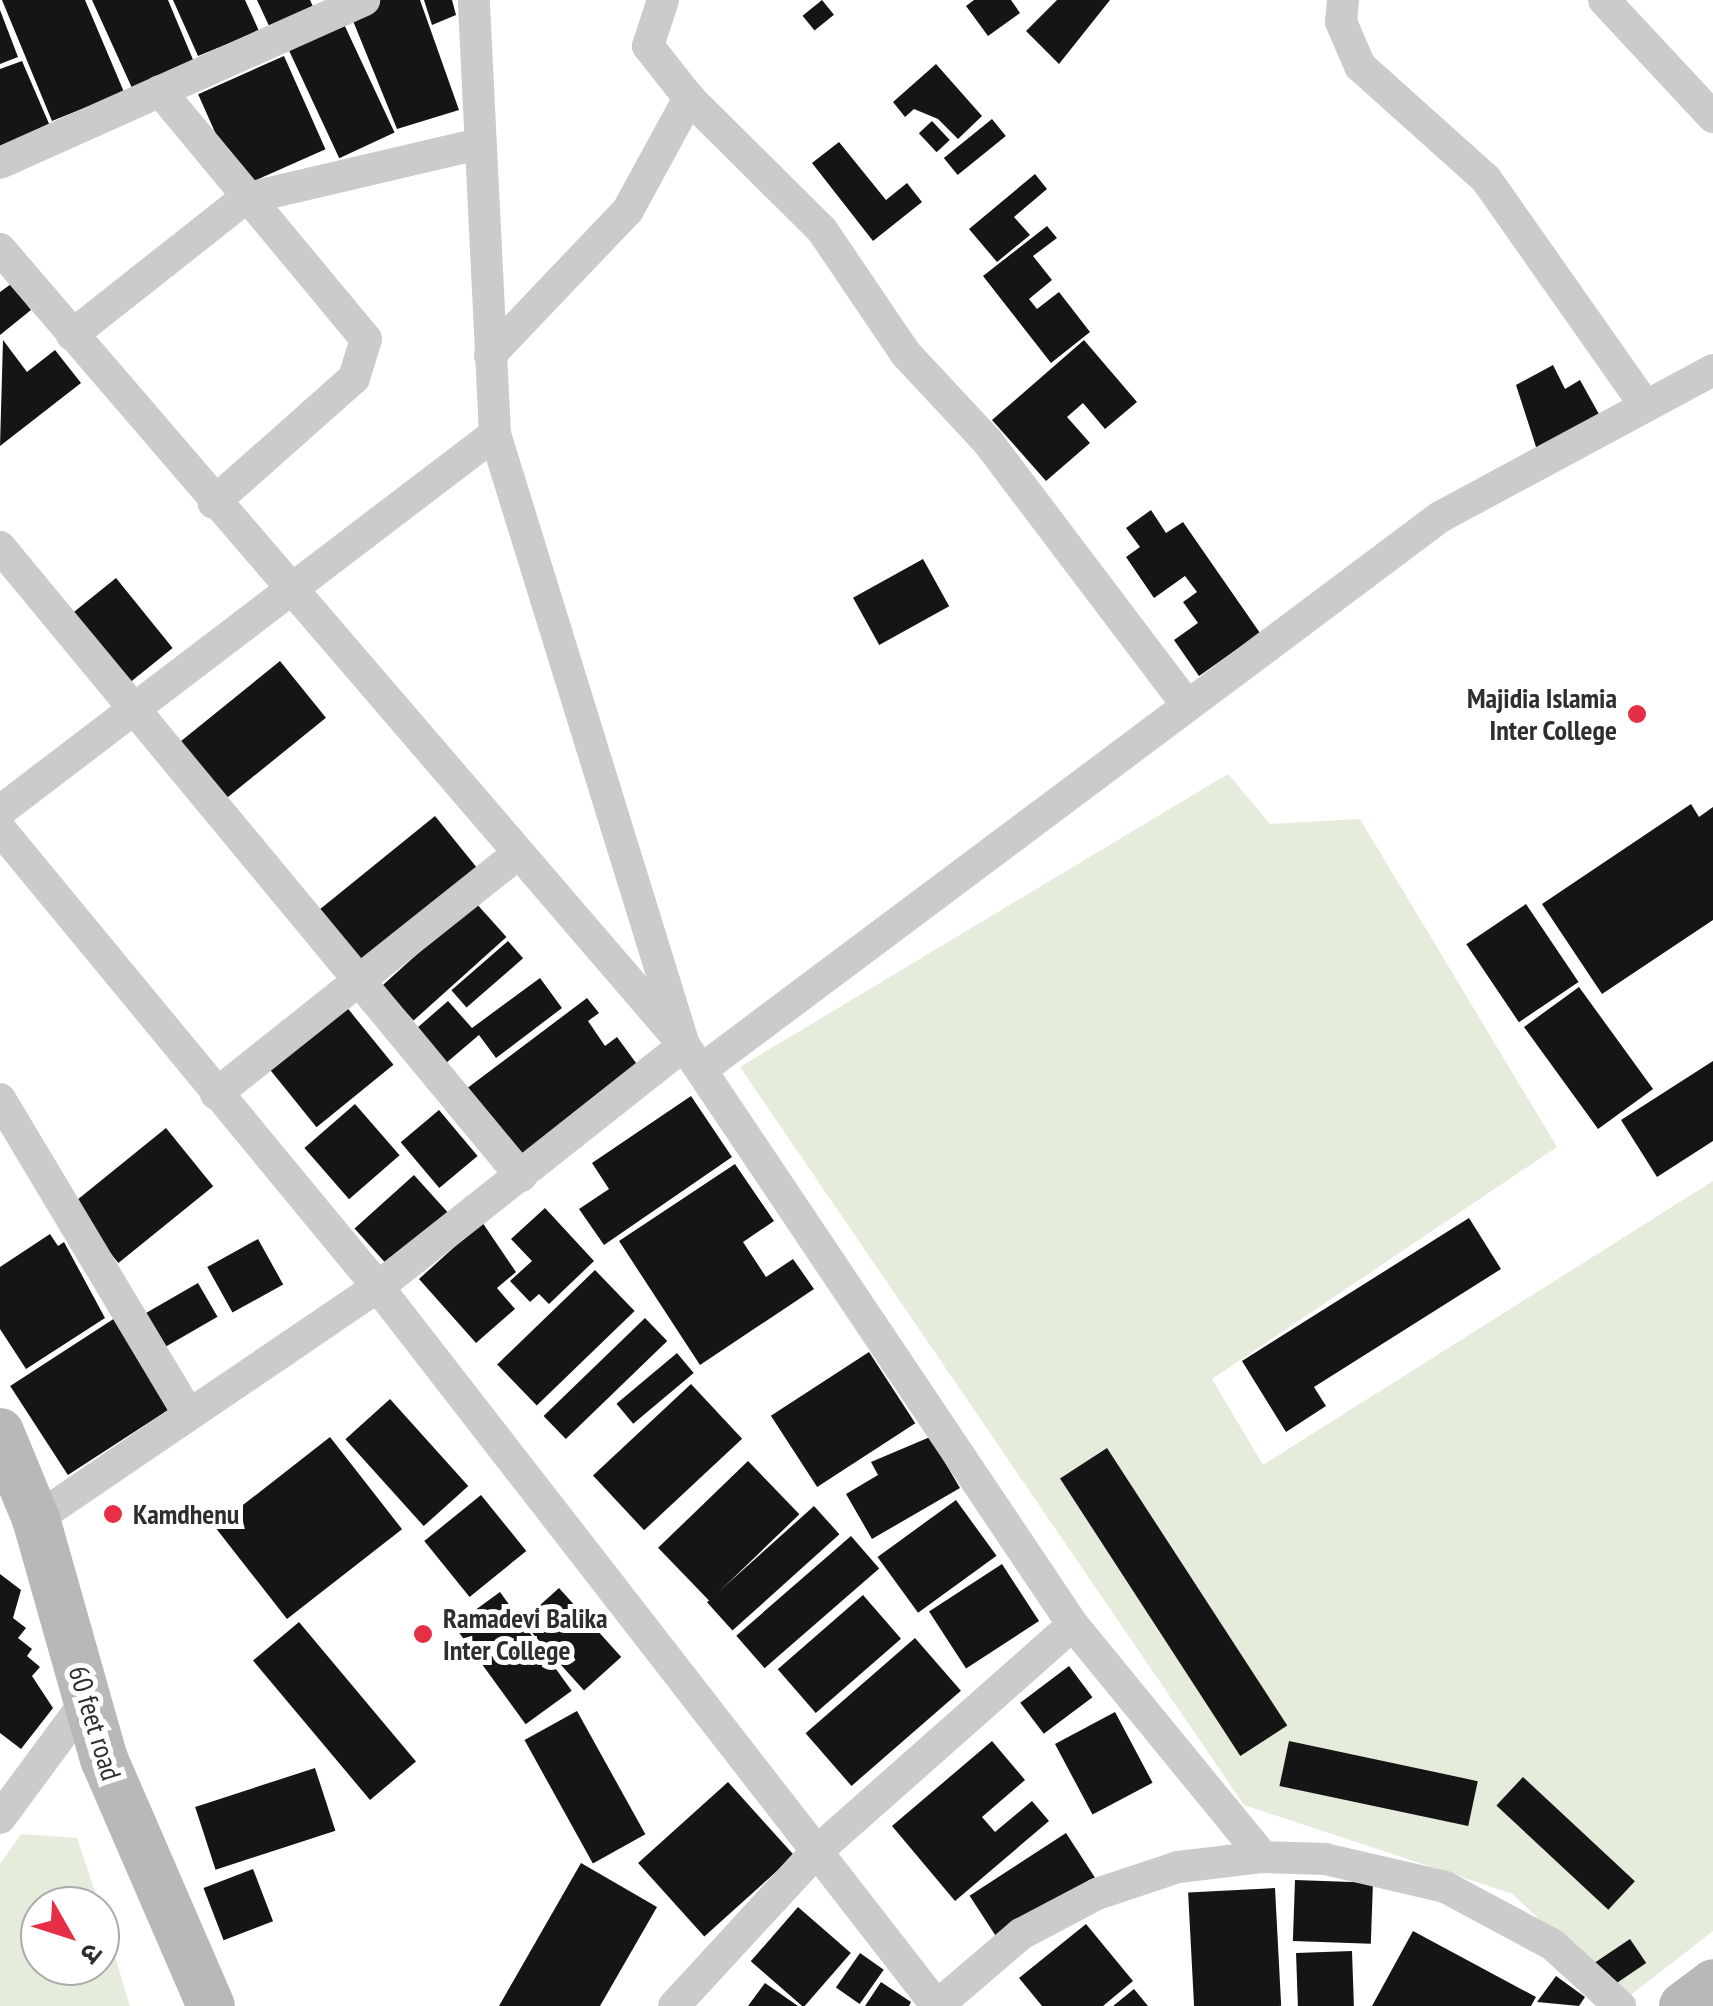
<!DOCTYPE html>
<meta charset="utf-8">
<style>
body{margin:0}
#map{position:relative;width:1713px;height:2006px;overflow:hidden;background:#fff;font-family:"PT Sans Narrow","Noto Sans Devanagari",sans-serif}
div>[style]{position:absolute}
.green>*{inset:0;background:#e5ecdb}
.building>*{inset:0;background:#151515;transform-origin:0 0}
.street>*{height:32px;margin:-16px;padding:0 16px;transform-origin:16px;border-radius:16px;background:#cbcbcb}
.secondary>*{height:48px;margin:-24px;padding:0 24px;transform-origin:24px;border-radius:24px;background:#b8b8b8}
.dots>*{width:28px;height:28px;translate:-50% -50%;box-sizing:border-box;border:5px solid #fff;border-radius:50%}
span{translate:-50% -50%;white-space:nowrap;text-align:center;line-height:1.15;-webkit-text-stroke:10px #fff;paint-order:stroke}
.poi-label{font-size:28px;color:#2e2e2e;font-weight:700}
.right{translate:-100% -50%;text-align:right}
.left{translate:0 -50%;text-align:left}
.street-label{font-size:28px;color:#2e2e2e}
.north{position:absolute;left:20px;top:1886px;width:100px;height:100px;box-sizing:border-box;background:#fff;border:2px solid #ababab;border-radius:50%;rotate:129deg;font-size:28px;font-weight:700;line-height:40px;text-align:center;color:#2e2e2e}
.north::after{content:'';display:block;margin:auto;width:35px;height:45px;background:#e62f46;clip-path:polygon(50% 0,100% 100%,50% 72%,0 100%)}
</style>
<div id="map">
<div class="green">
<i style="clip-path:polygon(1228px 774px,1270px 824px,1360px 819px,1557px 1147px,1212px 1379px,1263px 1465px,1713px 1181px,1713px 1931px,1623px 2001px,1513px 1894px,1244px 1805px,740px 1067px)"></i>
<i style="clip-path:polygon(21px 1834px,77px 1838px,100px 1906px,40px 1906px,40px 1966px,100px 1966px,100px 1907px,130px 2006px,0 2006px,0 1864px)"></i>
</div>
<div class="building">
<i style="clip-path:polygon(2px 0,85px 0,124px 92px,52px 121px)"></i>
<i style="clip-path:polygon(92px 0,168px 0,194px 62px,132px 88px)"></i>
<i style="clip-path:polygon(173px 0,245px 0,259px 31px,198px 56px)"></i>
<i style="clip-path:polygon(257px 0,310px 0,315px 11px,270px 28px)"></i>
<i style="clip-path:polygon(373px 0,420px 0,459px 110px,397px 129px,349px 11px)"></i>
<i style="clip-path:polygon(424px 0,452px 0,456px 15px,432px 25px)"></i>
<i style="left:822px;top:0;width:19px;height:25px;rotate:51deg"></i>
<i style="clip-path:polygon(974px 0,1011px 0,1020px 13px,988px 36px,966px 6px)"></i>
<i style="clip-path:polygon(1057px 0,1110px 0,1059px 64px,1026px 31px)"></i>
<i style="clip-path:polygon(0 10px,18px 57px,0 64px)"></i>
<i style="left:343px;top:22px;width:122px;height:61px;rotate:65deg"></i>
<i style="left:284px;top:56px;width:102px;height:94px;rotate:66deg"></i>
<i style="clip-path:polygon(22px 61px,50px 126px,0 146px,0 69px)"></i>
<i style="clip-path:polygon(936px 64px,982px 116px,958px 139px,938px 119px,914px 109px,905px 117px,893px 102px)"></i>
<i style="left:992px;top:119px;width:22px;height:62px;rotate:51deg"></i>
<i style="left:932px;top:121px;width:26px;height:18px;rotate:47deg"></i>
<i style="clip-path:polygon(839px 142px,886px 200px,907px 183px,922px 202px,873px 241px,812px 163px)"></i>
<i style="clip-path:polygon(1035px 174px,1047px 189px,1014px 217px,1030px 235px,997px 262px,969px 229px)"></i>
<i style="clip-path:polygon(1047px 226px,1057px 238px,1033px 256px,1052px 280px,1029px 299px,1037px 309px,1059px 292px,1090px 332px,1051px 363px,983px 276px)"></i>
<i style="clip-path:polygon(11px 284px,31px 310px,0 335px,0 292px)"></i>
<i style="clip-path:polygon(3px 340px,27px 372px,55px 350px,81px 383px,0 446px)"></i>
<i style="clip-path:polygon(1084px 340px,1137px 402px,1105px 429px,1083px 403px,1067px 417px,1090px 443px,1046px 481px,992px 420px)"></i>
<i style="clip-path:polygon(1553px 365px,1565px 389px,1580px 380px,1600px 416px,1537px 450px,1516px 385px)"></i>
<i style="clip-path:polygon(1151px 510px,1166px 533px,1183px 522px,1260px 633px,1199px 676px,1174px 640px,1198px 623px,1183px 602px,1197px 592px,1185px 576px,1154px 598px,1126px 557px,1140px 547px,1126px 528px)"></i>
<i style="left:923px;top:559px;width:54px;height:80px;rotate:61deg"></i>
<i style="left:116px;top:578px;width:90px;height:55px;rotate:51deg"></i>
<i style="left:280px;top:661px;width:73px;height:134px;rotate:51deg"></i>
<i style="clip-path:polygon(1691px 804px,1699px 817px,1713px 807px,1713px 920px,1602px 994px,1542px 904px)"></i>
<i style="left:435px;top:816px;width:73px;height:158px;rotate:51deg"></i>
<i style="left:475px;top:902px;width:47px;height:125px;rotate:48deg"></i>
<i style="left:1526px;top:904px;width:94px;height:72px;rotate:56deg"></i>
<i style="left:508px;top:941px;width:23px;height:75px;rotate:49deg"></i>
<i style="clip-path:polygon(540px 978px,562px 1008px,496px 1058px,479px 1035px,439px 1069px,409px 1035px,448px 1001px,472px 1028px)"></i>
<i style="left:1579px;top:987px;width:126px;height:68px;rotate:54deg"></i>
<i style="clip-path:polygon(587px 998px,599px 1013px,588px 1021px,605px 1046px,617px 1037px,639px 1067px,517px 1158px,466px 1089px)"></i>
<i style="left:345px;top:1005px;width:77px;height:99px;rotate:51deg"></i>
<i style="clip-path:polygon(1713px 1061px,1713px 1141px,1657px 1177px,1621px 1120px)"></i>
<i style="clip-path:polygon(691px 1096px,732px 1157px,604px 1245px,579px 1209px,609px 1189px,592px 1163px)"></i>
<i style="left:355px;top:1104px;width:68px;height:67px;rotate:49deg"></i>
<i style="left:439px;top:1110px;width:60px;height:50px;rotate:50deg"></i>
<i style="left:166px;top:1128px;width:75px;height:122px;rotate:51deg"></i>
<i style="clip-path:polygon(735px 1164px,774px 1221px,743px 1242px,766px 1277px,793px 1259px,814px 1289px,700px 1365px,619px 1241px)"></i>
<i style="left:414px;top:1175px;width:55px;height:80px;rotate:48deg"></i>
<i style="clip-path:polygon(545px 1208px,594px 1261px,549px 1304px,539px 1294px,530px 1302px,510px 1281px,532px 1261px,511px 1239px)"></i>
<i style="clip-path:polygon(1469px 1218px,1501px 1269px,1314px 1387px,1326px 1406px,1286px 1432px,1242px 1361px)"></i>
<i style="clip-path:polygon(482px 1222px,516px 1272px,497px 1288px,515px 1309px,476px 1343px,419px 1279px)"></i>
<i style="clip-path:polygon(50px 1234px,58px 1246px,64px 1242px,105px 1318px,26px 1369px,0 1329px,0 1267px)"></i>
<i style="left:258px;top:1239px;width:52px;height:58px;rotate:61deg"></i>
<i style="left:595px;top:1270px;width:57px;height:136px;rotate:46deg"></i>
<i style="left:198px;top:1283px;width:39px;height:68px;rotate:60deg"></i>
<i style="left:115px;top:1318px;width:106px;height:125px;rotate:57deg"></i>
<i style="left:645px;top:1318px;width:32px;height:141px;rotate:46deg"></i>
<i style="left:869px;top:1352px;width:85px;height:117px;rotate:57deg"></i>
<i style="left:677px;top:1353px;width:26px;height:79px;rotate:50deg"></i>
<i style="left:691px;top:1384px;width:75px;height:134px;rotate:47deg"></i>
<i style="left:390px;top:1399px;width:117px;height:60px;rotate:48deg"></i>
<i style="left:330px;top:1437px;width:117px;height:146px;rotate:52deg"></i>
<i style="clip-path:polygon(930px 1437px,960px 1488px,872px 1539px,846px 1494px,878px 1475px,871px 1462px)"></i>
<i style="left:1107px;top:1448px;width:331px;height:56px;rotate:57deg"></i>
<i style="left:748px;top:1461px;width:74px;height:125px;rotate:46deg"></i>
<i style="left:481px;top:1495px;width:72px;height:73px;rotate:51deg"></i>
<i style="left:956px;top:1500px;width:69px;height:97px;rotate:54deg"></i>
<i style="left:814px;top:1506px;width:38px;height:144px;rotate:48deg"></i>
<i style="left:851px;top:1536px;width:43px;height:152px;rotate:49deg"></i>
<i style="left:1002px;top:1564px;width:68px;height:87px;rotate:57deg"></i>
<i style="clip-path:polygon(0 1574px,21px 1590px,13px 1618px,26px 1628px,18px 1638px,32px 1649px,27px 1656px,40px 1667px,32px 1676px,53px 1708px,21px 1749px,0 1733px)"></i>
<i style="left:559px;top:1588px;width:93px;height:50px;rotate:48deg"></i>
<i style="left:500px;top:1592px;width:122px;height:57px;rotate:54deg"></i>
<i style="left:863px;top:1595px;width:58px;height:113px;rotate:49deg"></i>
<i style="left:299px;top:1622px;width:182px;height:60px;rotate:50deg"></i>
<i style="left:915px;top:1638px;width:70px;height:145px;rotate:49deg"></i>
<i style="left:1069px;top:1666px;width:39px;height:61px;rotate:53deg"></i>
<i style="left:577px;top:1711px;width:141px;height:60px;rotate:61deg"></i>
<i style="left:1115px;top:1712px;width:80px;height:68px;rotate:62deg"></i>
<i style="clip-path:polygon(992px 1741px,1025px 1780px,982px 1817px,995px 1832px,1032px 1801px,1049px 1821px,955px 1901px,892px 1826px)"></i>
<i style="left:1289px;top:1741px;width:193px;height:46px;rotate:12deg"></i>
<i style="left:315px;top:1768px;width:66px;height:126px;rotate:72deg"></i>
<i style="left:1523px;top:1777px;width:153px;height:39px;rotate:43deg"></i>
<i style="left:728px;top:1782px;width:99px;height:121px;rotate:48deg"></i>
<i style="left:1066px;top:1833px;width:53px;height:115px;rotate:57deg"></i>
<i style="clip-path:polygon(581px 1863px,657px 1907px,600px 2006px,499px 2006px)"></i>
<i style="left:253px;top:1869px;width:56px;height:53px;rotate:69deg"></i>
<i style="left:1295px;top:1880px;width:78px;height:61px;rotate:2deg"></i>
<i style="left:1275px;top:1888px;width:118px;height:87px;rotate:87deg"></i>
<i style="left:798px;top:1907px;width:70px;height:72px;rotate:41deg"></i>
<i style="clip-path:polygon(1086px 1924px,1133px 1981px,1103px 2006px,1042px 2006px,1019px 1978px)"></i>
<i style="clip-path:polygon(1413px 1931px,1536px 1997px,1531px 2006px,1372px 2006px)"></i>
<i style="left:1630px;top:1939px;width:29px;height:44px;rotate:56deg"></i>
<i style="left:1352px;top:1951px;width:55px;height:56px;rotate:88deg"></i>
<i style="left:860px;top:1953px;width:29px;height:42px;rotate:35deg"></i>
<i style="clip-path:polygon(1556px 1976px,1585px 1997px,1579px 2006px,1537px 2002px)"></i>
<i style="clip-path:polygon(881px 1982px,911px 2002px,909px 2006px,865px 2006px)"></i>
<i style="clip-path:polygon(765px 1983px,798px 2006px,748px 2006px)"></i>
<i style="clip-path:polygon(1134px 1989px,1148px 2006px,1113px 2006px)"></i>
</div>
<div class="street">
<i style="left:1343px;top:0;width:22px;rotate:95deg"></i>
<i style="left:1341px;top:22px;width:48px;rotate:66.6deg"></i>
<i style="left:1360px;top:66px;width:169px;rotate:41.9deg"></i>
<i style="left:1486px;top:179px;width:273px;rotate:54.9deg"></i>
<i style="left:1604px;top:0;width:160px;rotate:47deg"></i>
<i style="left:160px;top:91px;width:322px;rotate:50.3deg"></i>
<i style="left:366px;top:339px;width:41px;rotate:107.1deg"></i>
<i style="left:354px;top:378px;width:188px;rotate:138.4deg"></i>
<i style="left:689px;top:98px;width:187px;rotate:44.8deg"></i>
<i style="left:822px;top:230px;width:150px;rotate:55.9deg"></i>
<i style="left:906px;top:354px;width:120px;rotate:47deg"></i>
<i style="left:988px;top:442px;width:330px;rotate:52.9deg"></i>
<i style="left:0;top:163px;width:399px;rotate:-24.1deg"></i>
<i style="left:0;top:249px;width:1050px;rotate:49.33deg"></i>
<i style="left:684px;top:1045px;width:698px;rotate:56.15deg"></i>
<i style="left:1073px;top:1625px;width:300px;rotate:50.7deg"></i>
<i style="left:72px;top:335px;width:219px;rotate:-38.3deg"></i>
<i style="left:244px;top:199px;width:241px;rotate:-13.2deg"></i>
<i style="left:490px;top:355px;width:200px;rotate:-46.4deg"></i>
<i style="left:628px;top:210px;width:128px;rotate:-61.4deg"></i>
<i style="left:689px;top:98px;width:66px;rotate:-128.3deg"></i>
<i style="left:648px;top:46px;width:48px;rotate:-71.9deg"></i>
<i style="left:0;top:547px;width:817px;rotate:50.37deg"></i>
<i style="left:0;top:811px;width:622px;rotate:-37.29deg"></i>
<i style="left:0;top:829px;width:594px;rotate:50.47deg"></i>
<i style="left:378px;top:1287px;width:911px;rotate:52.14deg"></i>
<i style="left:937px;top:2006px;width:111px;rotate:-40.6deg"></i>
<i style="left:1021px;top:1934px;width:86px;rotate:-27.8deg"></i>
<i style="left:1097px;top:1894px;width:85px;rotate:-18.4deg"></i>
<i style="left:1178px;top:1867px;width:86px;rotate:-6.7deg"></i>
<i style="left:1263px;top:1857px;width:62px;rotate:1.8deg"></i>
<i style="left:1325px;top:1859px;width:123px;rotate:13.1deg"></i>
<i style="left:1445px;top:1887px;width:123px;rotate:28.2deg"></i>
<i style="left:1553px;top:1945px;width:91px;rotate:42.3deg"></i>
<i style="left:701px;top:1070px;width:923px;rotate:-36.81deg"></i>
<i style="left:1440px;top:517px;width:310px;rotate:-28.3deg"></i>
<i style="left:216px;top:1094px;width:381px;rotate:-38.5deg"></i>
<i style="left:0;top:1099px;width:365px;rotate:59.1deg"></i>
<i style="left:36px;top:1519px;width:413px;rotate:-34.2deg"></i>
<i style="left:378px;top:1287px;width:390px;rotate:-38.3deg"></i>
<i style="left:684px;top:1045px;width:640px;rotate:-107.19deg"></i>
<i style="left:495px;top:434px;width:435px;rotate:-92.8deg"></i>
<i style="left:0;top:1818px;width:147px;rotate:-53.6deg"></i>
<i style="left:674px;top:2006px;width:208px;rotate:-47.3deg"></i>
<i style="left:815px;top:1853px;width:344px;rotate:-41.5deg"></i>
</div>
<div class="secondary">
<i style="left:0;top:1432px;width:94px;rotate:67.5deg"></i>
<i style="left:36px;top:1519px;width:249px;rotate:74.2deg"></i>
<i style="left:104px;top:1759px;width:269px;rotate:66.6deg"></i>
<i style="left:1683px;top:2006px;width:38px;rotate:-37deg"></i>
</div>
<div class="dots">
<i style="left:1637px;top:714px;background:#e62f46"></i>
<i style="left:113px;top:1514px;background:#e62f46"></i>
<i style="left:423px;top:1634px;background:#e62f46"></i>
</div>
<div class="poi-label">
<span class="right" style="left:1617px;top:714px">Majidia Islamia<br>Inter College</span>
<span class="left" style="left:133px;top:1514px">Kamdhenu</span>
<span class="left" style="left:443px;top:1634px">Ramadevi Balika<br>Inter College</span>
</div>
<div class="street-label">
<span style="left:95px;top:1723px;rotate:73deg">60 feet road</span>
</div>
<div class="north">उ</div>
</div>
